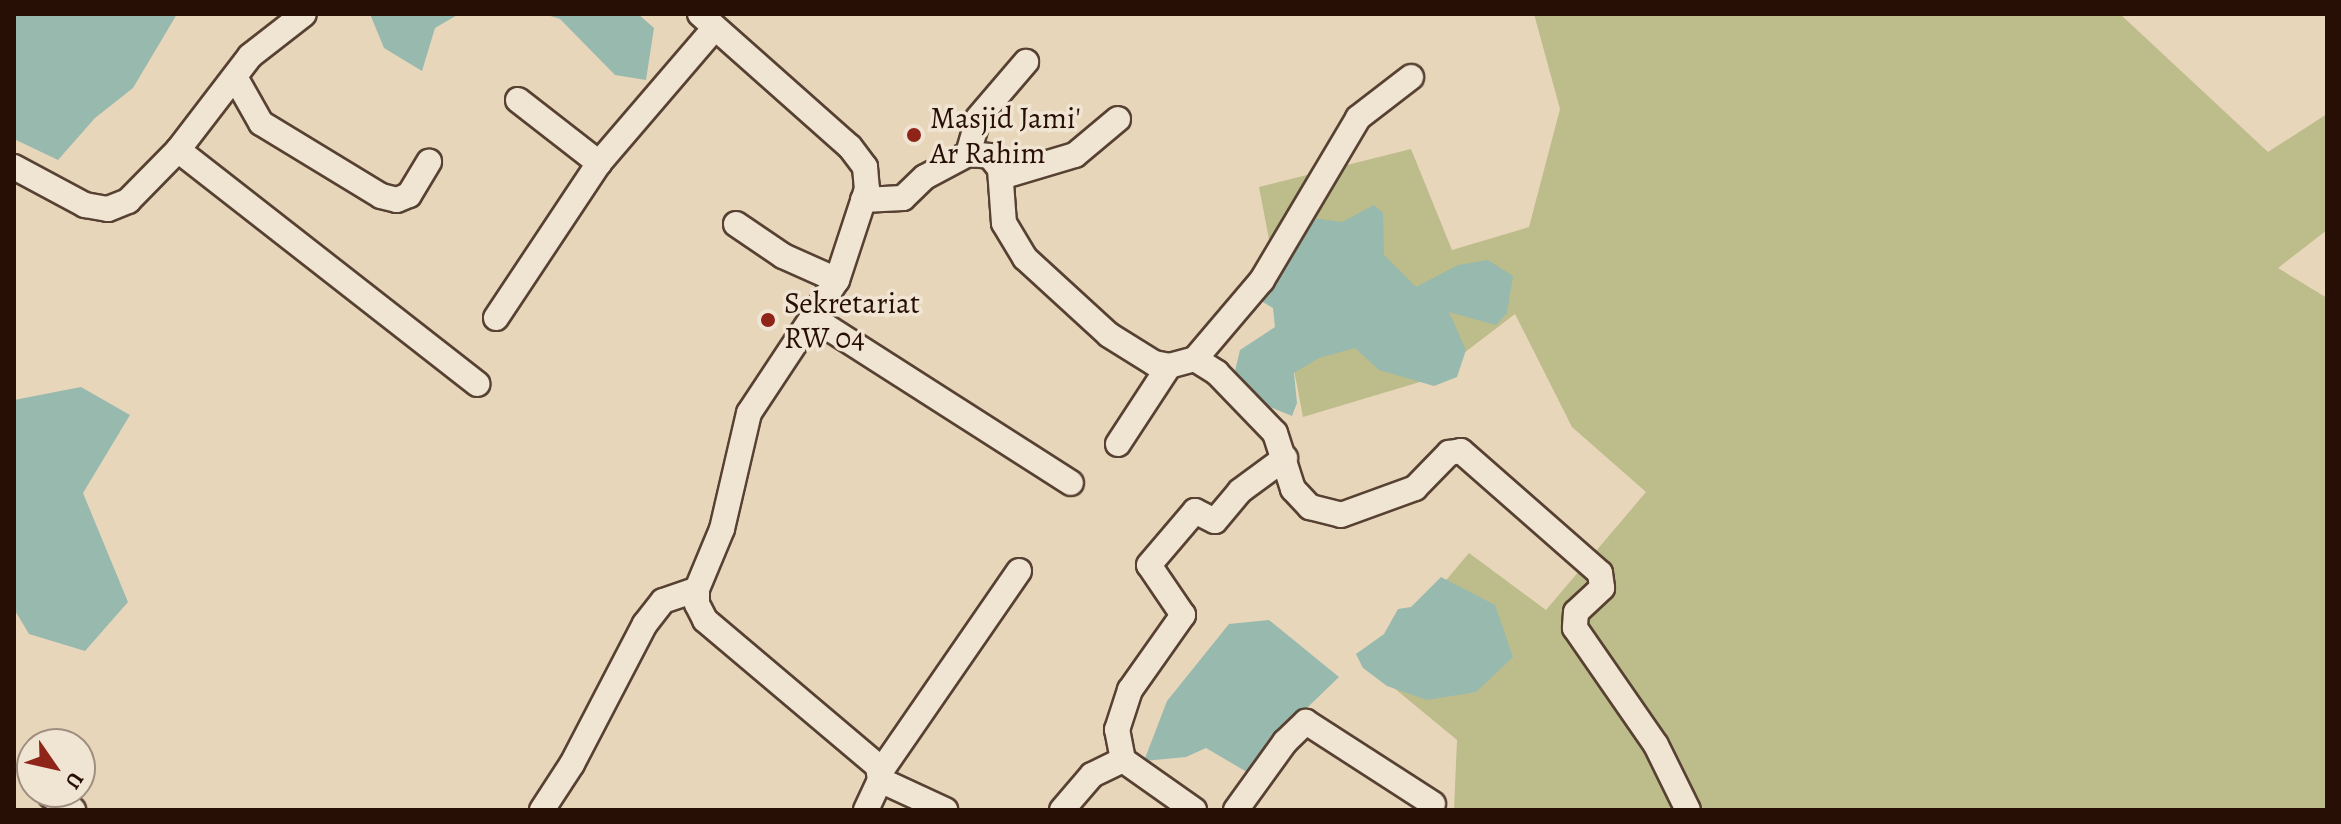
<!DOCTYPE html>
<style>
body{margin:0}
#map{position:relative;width:2341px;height:824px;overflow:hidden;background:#e8d6bb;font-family:Alegreya,serif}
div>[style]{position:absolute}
.green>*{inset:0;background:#bdbc8b}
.water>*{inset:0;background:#97b9ae}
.roads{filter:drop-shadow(2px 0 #574132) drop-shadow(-2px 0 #574132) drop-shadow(0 2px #574132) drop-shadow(0 -2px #574132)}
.minor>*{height:24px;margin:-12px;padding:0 12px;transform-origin:12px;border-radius:12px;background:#f0e4d3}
.dots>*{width:22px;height:22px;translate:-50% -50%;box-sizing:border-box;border:4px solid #f0e4d3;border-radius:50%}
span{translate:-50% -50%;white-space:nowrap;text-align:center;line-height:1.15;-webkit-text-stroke:7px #f0e4d3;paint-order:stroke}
.poi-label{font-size:30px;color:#270f05}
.left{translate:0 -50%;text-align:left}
.frame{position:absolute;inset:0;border:16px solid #270f05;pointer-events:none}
.north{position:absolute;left:16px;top:728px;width:80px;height:80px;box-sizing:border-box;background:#f0e4d3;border:2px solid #a08f81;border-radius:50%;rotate:124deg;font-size:22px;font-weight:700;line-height:32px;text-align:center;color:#270f05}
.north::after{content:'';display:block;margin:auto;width:28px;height:36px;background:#8f2418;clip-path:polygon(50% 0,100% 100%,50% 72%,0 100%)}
</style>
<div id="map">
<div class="green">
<i style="clip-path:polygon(1534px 14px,2120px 14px,2268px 152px,2327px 114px,2327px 230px,2278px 268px,2327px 298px,2327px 810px,1454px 810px,1457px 740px,1371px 669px,1469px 553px,1546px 610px,1646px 492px,1572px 427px,1515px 314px,1430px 379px,1303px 417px,1259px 187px,1411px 149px,1452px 250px,1529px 227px,1560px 109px)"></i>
</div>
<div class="water">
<i style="clip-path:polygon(14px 14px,177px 14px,133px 88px,95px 118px,58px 160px,14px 139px)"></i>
<i style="clip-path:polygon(370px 14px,459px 14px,435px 28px,422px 71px,384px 48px)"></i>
<i style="clip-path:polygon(544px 14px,638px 14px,654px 28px,646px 80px,615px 75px,560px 19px)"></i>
<i style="clip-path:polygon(1374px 205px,1383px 213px,1384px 255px,1416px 287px,1458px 265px,1488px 260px,1513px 276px,1507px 313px,1496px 325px,1449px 312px,1466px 350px,1457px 377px,1434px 386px,1379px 370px,1355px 348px,1319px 358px,1294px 373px,1297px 403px,1292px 416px,1263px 404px,1235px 371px,1240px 350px,1275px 327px,1273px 308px,1256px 298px,1312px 218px,1342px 222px)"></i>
<i style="clip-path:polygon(81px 387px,130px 415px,83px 493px,128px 602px,85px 651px,29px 634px,14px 609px,14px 400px)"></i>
<i style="clip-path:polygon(1441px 577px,1495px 605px,1513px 657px,1476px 692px,1427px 700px,1387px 686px,1363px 668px,1356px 654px,1384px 634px,1398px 609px,1411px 607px)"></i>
<i style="clip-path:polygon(1269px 620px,1339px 677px,1282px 732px,1252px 775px,1206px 748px,1186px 757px,1144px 761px,1167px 701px,1229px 624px)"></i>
</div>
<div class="roads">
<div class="minor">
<i style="left:700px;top:14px;width:200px;rotate:41.6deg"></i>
<i style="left:850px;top:147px;width:25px;rotate:53deg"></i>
<i style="left:865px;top:167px;width:22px;rotate:85deg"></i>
<i style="left:867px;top:189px;width:96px;rotate:108.2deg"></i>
<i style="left:837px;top:280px;width:159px;rotate:123.5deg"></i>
<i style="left:749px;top:413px;width:119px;rotate:103.1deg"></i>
<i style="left:722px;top:529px;width:65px;rotate:112.6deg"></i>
<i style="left:697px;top:589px;width:15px;rotate:90deg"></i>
<i style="left:697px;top:604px;width:18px;rotate:63deg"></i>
<i style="left:705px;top:620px;width:226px;rotate:40.2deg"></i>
<i style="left:878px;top:766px;width:14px;rotate:82deg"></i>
<i style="left:880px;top:780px;width:33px;rotate:115deg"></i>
<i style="left:235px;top:77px;width:53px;rotate:60.5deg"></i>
<i style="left:261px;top:123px;width:140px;rotate:31.3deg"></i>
<i style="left:381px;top:196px;width:16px;rotate:14deg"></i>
<i style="left:397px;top:200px;width:13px;rotate:-23deg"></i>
<i style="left:409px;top:195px;width:39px;rotate:-59deg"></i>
<i style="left:518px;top:100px;width:103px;rotate:37.9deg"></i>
<i style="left:178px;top:150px;width:380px;rotate:38deg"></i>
<i style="left:968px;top:154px;width:37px;rotate:-74deg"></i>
<i style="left:978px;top:118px;width:74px;rotate:-49.4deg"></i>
<i style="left:14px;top:167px;width:81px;rotate:28.2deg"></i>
<i style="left:85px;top:205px;width:23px;rotate:10deg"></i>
<i style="left:108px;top:209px;width:22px;rotate:-22deg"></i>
<i style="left:128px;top:201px;width:71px;rotate:-45.6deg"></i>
<i style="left:178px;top:150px;width:118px;rotate:-52.5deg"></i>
<i style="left:250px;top:56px;width:68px;rotate:-37.9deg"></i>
<i style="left:1001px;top:177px;width:77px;rotate:-16.6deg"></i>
<i style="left:1075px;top:155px;width:56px;rotate:-39.9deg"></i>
<i style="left:863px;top:200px;width:40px;rotate:-2.9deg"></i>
<i style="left:903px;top:198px;width:30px;rotate:-44deg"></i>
<i style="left:925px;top:177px;width:49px;rotate:-28.1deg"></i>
<i style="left:968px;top:154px;width:22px;rotate:5deg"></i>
<i style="left:990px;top:156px;width:16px;rotate:52deg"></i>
<i style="left:1000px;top:169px;width:54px;rotate:85.8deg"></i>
<i style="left:1004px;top:223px;width:41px;rotate:59deg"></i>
<i style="left:1025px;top:258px;width:114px;rotate:42.5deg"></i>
<i style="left:1109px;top:335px;width:53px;rotate:31.9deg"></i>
<i style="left:1154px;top:363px;width:15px;rotate:11deg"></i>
<i style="left:1169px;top:366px;width:27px;rotate:-15deg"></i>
<i style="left:1195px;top:359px;width:104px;rotate:-49.7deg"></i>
<i style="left:1262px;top:280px;width:188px;rotate:-59.3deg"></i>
<i style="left:1358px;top:118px;width:67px;rotate:-37.7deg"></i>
<i style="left:736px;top:224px;width:57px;rotate:34.2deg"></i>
<i style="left:783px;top:256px;width:59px;rotate:24deg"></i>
<i style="left:496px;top:318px;width:186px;rotate:-56.4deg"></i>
<i style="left:599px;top:163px;width:177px;rotate:-49.4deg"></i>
<i style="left:813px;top:318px;width:306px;rotate:32.6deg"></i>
<i style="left:1195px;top:359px;width:26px;rotate:32deg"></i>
<i style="left:1217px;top:373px;width:83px;rotate:46deg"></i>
<i style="left:1275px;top:433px;width:59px;rotate:72.2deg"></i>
<i style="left:1293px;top:489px;width:25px;rotate:47deg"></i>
<i style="left:1310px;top:507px;width:32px;rotate:14deg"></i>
<i style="left:1341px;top:515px;width:79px;rotate:-20deg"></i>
<i style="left:1415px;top:488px;width:49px;rotate:-45.8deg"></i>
<i style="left:1449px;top:453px;width:12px;rotate:-9deg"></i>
<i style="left:1461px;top:451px;width:185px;rotate:41.3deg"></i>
<i style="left:1600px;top:573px;width:15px;rotate:82deg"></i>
<i style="left:1602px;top:588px;width:35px;rotate:137deg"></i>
<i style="left:1576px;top:612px;width:16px;rotate:94deg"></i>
<i style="left:1575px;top:628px;width:142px;rotate:55.3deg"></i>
<i style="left:1656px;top:745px;width:72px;rotate:63.8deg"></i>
<i style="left:1118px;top:444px;width:93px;rotate:-56.8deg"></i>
<i style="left:1123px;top:760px;width:87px;rotate:35.2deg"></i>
<i style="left:881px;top:771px;width:243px;rotate:-55.4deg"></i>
<i style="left:880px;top:780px;width:72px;rotate:24.8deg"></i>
<i style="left:51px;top:796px;width:26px;rotate:32deg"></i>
<i style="left:542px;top:810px;width:55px;rotate:-56.9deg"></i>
<i style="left:572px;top:764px;width:158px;rotate:-62.5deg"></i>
<i style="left:645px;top:624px;width:29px;rotate:-52deg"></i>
<i style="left:663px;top:601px;width:36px;rotate:-19deg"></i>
<i style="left:1062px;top:810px;width:46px;rotate:-49.4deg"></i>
<i style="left:1092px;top:775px;width:34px;rotate:-26deg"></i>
<i style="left:1123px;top:760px;width:31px;rotate:-101deg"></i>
<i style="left:1117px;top:730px;width:42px;rotate:-72deg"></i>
<i style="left:1130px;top:690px;width:92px;rotate:-54.8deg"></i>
<i style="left:1183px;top:615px;width:60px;rotate:-124.2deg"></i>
<i style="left:1149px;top:565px;width:71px;rotate:-49.6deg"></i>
<i style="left:1195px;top:511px;width:22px;rotate:27deg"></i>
<i style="left:1215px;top:521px;width:39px;rotate:-50deg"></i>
<i style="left:1240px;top:491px;width:56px;rotate:-36.3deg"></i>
<i style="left:1236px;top:810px;width:84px;rotate:-54.2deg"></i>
<i style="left:1285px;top:742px;width:29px;rotate:-44deg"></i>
<i style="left:1306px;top:722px;width:151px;rotate:32.8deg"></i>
</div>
</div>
<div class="dots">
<i style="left:914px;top:135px;background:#8f2418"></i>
<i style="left:768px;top:320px;background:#8f2418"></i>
</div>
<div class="poi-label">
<span class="left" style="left:930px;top:135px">Masjid Jami'<br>Ar Rahim</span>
<span class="left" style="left:784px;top:320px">Sekretariat<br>RW 04</span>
</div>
<div class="frame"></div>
<div class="north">U</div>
</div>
